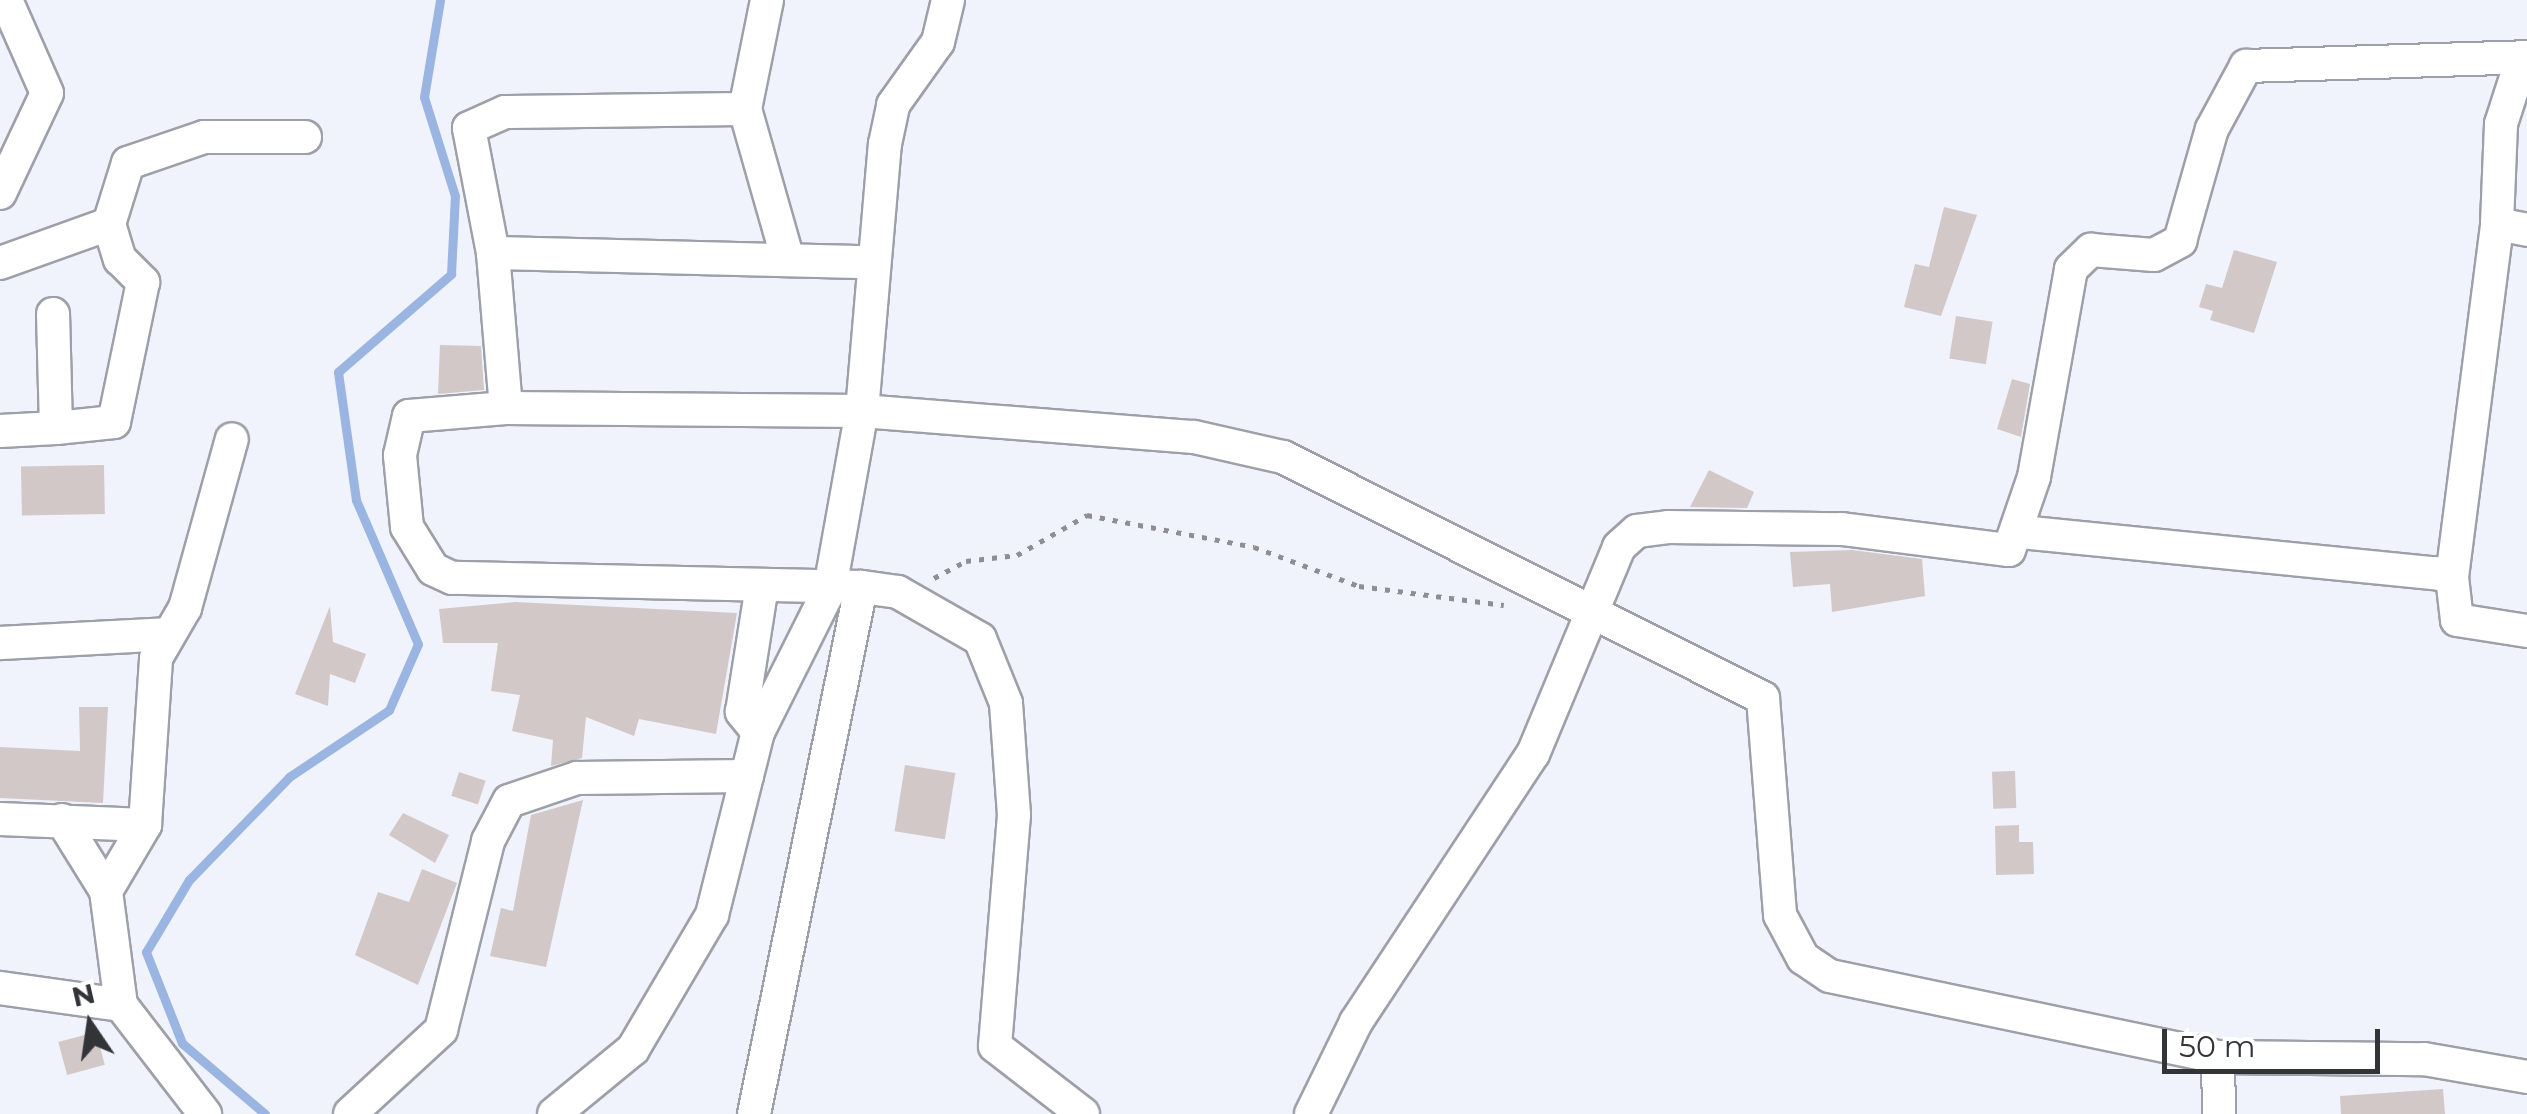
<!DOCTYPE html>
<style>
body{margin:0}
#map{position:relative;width:2527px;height:1114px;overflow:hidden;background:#f0f3fb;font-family:Montserrat,sans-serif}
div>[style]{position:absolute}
.stream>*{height:9px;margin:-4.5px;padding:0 4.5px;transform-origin:4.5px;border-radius:4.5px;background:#9ab5e1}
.building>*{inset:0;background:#d2c8c7;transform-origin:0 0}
.path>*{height:5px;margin-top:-2.5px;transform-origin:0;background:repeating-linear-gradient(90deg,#8d8f95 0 5px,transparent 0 13px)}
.roads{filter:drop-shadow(2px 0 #9da0a8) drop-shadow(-2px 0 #9da0a8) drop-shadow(0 2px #9da0a8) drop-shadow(0 -2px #9da0a8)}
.minor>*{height:32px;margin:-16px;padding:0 16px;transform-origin:16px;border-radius:16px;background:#fff}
span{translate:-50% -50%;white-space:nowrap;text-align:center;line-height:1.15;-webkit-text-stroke:10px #fff;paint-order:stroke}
.north{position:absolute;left:40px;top:974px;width:100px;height:100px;-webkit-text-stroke:8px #fff;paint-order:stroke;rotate:347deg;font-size:28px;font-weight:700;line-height:40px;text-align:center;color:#333438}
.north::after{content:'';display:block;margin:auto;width:35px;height:45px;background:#333438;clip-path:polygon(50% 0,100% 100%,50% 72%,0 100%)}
.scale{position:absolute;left:2162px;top:1029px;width:218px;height:45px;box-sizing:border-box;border:5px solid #333438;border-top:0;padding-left:12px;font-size:30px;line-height:35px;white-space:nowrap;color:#333438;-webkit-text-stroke:8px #fff;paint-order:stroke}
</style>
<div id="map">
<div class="stream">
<i style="left:265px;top:1114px;width:109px;rotate:-139.5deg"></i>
<i style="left:182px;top:1043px;width:98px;rotate:-111.6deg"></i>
<i style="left:146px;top:952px;width:84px;rotate:-59.2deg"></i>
<i style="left:189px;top:880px;width:144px;rotate:-45.8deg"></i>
<i style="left:289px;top:777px;width:120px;rotate:-33.8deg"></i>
<i style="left:389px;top:710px;width:72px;rotate:-66.3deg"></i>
<i style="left:418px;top:644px;width:157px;rotate:-113.3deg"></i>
<i style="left:356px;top:500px;width:129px;rotate:-98deg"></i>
<i style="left:338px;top:372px;width:150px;rotate:-40.9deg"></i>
<i style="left:451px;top:274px;width:78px;rotate:-87.1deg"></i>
<i style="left:455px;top:196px;width:104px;rotate:-107.4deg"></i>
<i style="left:424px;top:97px;width:98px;rotate:-80.6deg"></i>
</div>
<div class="building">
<i style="clip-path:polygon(1944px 207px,1977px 215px,1941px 316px,1904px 307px,1915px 264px,1929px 267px)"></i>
<i style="clip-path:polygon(2234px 250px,2277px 262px,2254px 333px,2210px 320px,2213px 311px,2199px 307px,2206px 284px,2222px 288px)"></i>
<i style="left:1956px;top:316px;width:37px;height:43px;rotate:9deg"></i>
<i style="clip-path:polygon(440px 345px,481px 346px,484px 390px,438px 394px)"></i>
<i style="clip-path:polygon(2012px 379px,2030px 384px,2021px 437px,1997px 429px)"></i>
<i style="left:104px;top:465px;width:49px;height:83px;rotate:89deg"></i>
<i style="clip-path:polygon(1709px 470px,1754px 492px,1747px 508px,1690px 507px)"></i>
<i style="clip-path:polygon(1852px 550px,1922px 559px,1925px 596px,1832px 612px,1830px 584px,1793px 587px,1790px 552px)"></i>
<i style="clip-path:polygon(516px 602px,737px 613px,716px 734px,639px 719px,634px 736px,586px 717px,582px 758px,551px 766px,553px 740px,512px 731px,520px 695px,491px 691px,498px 643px,443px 643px,439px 609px)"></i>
<i style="clip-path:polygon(330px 606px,333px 642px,366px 654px,355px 683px,330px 674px,328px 706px,295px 694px)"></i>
<i style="clip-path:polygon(79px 707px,108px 707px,103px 803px,0 798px,0 747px,80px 751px)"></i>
<i style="left:905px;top:765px;width:51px;height:67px;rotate:9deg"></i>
<i style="left:2015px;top:771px;width:37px;height:23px;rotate:88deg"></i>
<i style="left:459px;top:772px;width:28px;height:25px;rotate:18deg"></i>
<i style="clip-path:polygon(583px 800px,546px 967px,490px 956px,501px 908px,513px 911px,531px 815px)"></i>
<i style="clip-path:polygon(403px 813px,449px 835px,435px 863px,389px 835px)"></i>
<i style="clip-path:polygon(2019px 825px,2019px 842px,2033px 842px,2034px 874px,1996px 875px,1995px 826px)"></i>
<i style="clip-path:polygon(422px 869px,457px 883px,418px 985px,355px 955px,378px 892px,409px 902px)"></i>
<i style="left:96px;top:1032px;width:34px;height:39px;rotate:75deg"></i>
<i style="clip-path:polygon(2443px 1089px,2445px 1114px,2341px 1114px,2340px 1096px)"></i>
</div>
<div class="path">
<i style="left:934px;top:578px;width:36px;rotate:-28deg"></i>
<i style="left:966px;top:561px;width:51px;rotate:-6.7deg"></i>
<i style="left:1017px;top:555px;width:81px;rotate:-29.7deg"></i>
<i style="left:1087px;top:515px;width:170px;rotate:10.8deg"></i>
<i style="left:1254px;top:547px;width:112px;rotate:20.4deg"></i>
<i style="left:1359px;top:586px;width:146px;rotate:7.5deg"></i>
</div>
<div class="roads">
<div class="minor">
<i style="left:767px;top:0;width:111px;rotate:101.4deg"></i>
<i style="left:745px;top:109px;width:153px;rotate:74.1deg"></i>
<i style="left:2521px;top:62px;width:65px;rotate:107.9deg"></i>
<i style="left:2501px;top:124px;width:100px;rotate:92.3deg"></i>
<i style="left:2497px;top:224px;width:31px;rotate:11deg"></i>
<i style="left:0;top:193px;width:110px;rotate:-64.8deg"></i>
<i style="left:47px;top:93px;width:102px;rotate:-113.8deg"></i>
<i style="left:109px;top:224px;width:64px;rotate:-72.7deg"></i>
<i style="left:128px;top:163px;width:80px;rotate:-18.9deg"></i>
<i style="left:204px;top:137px;width:101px"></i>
<i style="left:493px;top:253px;width:379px;rotate:1.4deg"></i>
<i style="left:0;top:263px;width:116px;rotate:-19.7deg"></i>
<i style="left:109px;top:224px;width:37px;rotate:73deg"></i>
<i style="left:120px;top:259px;width:33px;rotate:45deg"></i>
<i style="left:143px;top:282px;width:143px;rotate:101.7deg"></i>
<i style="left:114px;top:422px;width:58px;rotate:174.1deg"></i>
<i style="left:506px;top:408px;width:156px;rotate:-94.8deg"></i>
<i style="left:493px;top:253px;width:127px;rotate:-100.9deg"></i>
<i style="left:469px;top:128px;width:39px;rotate:-24deg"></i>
<i style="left:505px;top:112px;width:240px;rotate:-0.7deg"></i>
<i style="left:0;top:431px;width:56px;rotate:-3.1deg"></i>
<i style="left:56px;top:428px;width:114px;rotate:-91.5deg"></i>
<i style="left:2021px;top:532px;width:416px;rotate:5.7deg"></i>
<i style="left:2435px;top:573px;width:17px;rotate:13deg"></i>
<i style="left:2452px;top:577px;width:43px;rotate:83.4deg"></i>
<i style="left:2457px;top:620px;width:71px;rotate:8.9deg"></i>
<i style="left:2452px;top:577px;width:356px;rotate:-82.7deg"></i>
<i style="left:0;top:643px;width:169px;rotate:-3deg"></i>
<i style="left:758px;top:732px;width:26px;rotate:-129deg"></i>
<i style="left:742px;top:712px;width:121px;rotate:-81deg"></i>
<i style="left:0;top:819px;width:145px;rotate:2.4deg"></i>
<i style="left:62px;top:820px;width:84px;rotate:58.2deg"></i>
<i style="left:106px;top:891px;width:115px;rotate:82.5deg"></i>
<i style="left:121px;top:1005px;width:138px;rotate:52.4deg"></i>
<i style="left:106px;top:891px;width:77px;rotate:-59.4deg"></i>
<i style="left:145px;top:825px;width:167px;rotate:-86.2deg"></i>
<i style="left:156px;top:658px;width:58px;rotate:-59.9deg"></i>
<i style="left:185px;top:608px;width:175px;rotate:-74.5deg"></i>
<i style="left:0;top:988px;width:122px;rotate:8deg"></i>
<i style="left:2218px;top:1057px;width:57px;rotate:89deg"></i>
<i style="left:350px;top:1114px;width:124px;rotate:-42.7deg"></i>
<i style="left:441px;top:1030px;width:195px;rotate:-76deg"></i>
<i style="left:488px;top:841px;width:45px;rotate:-62.3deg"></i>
<i style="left:509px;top:801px;width:72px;rotate:-18.7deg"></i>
<i style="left:577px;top:778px;width:170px;rotate:-0.7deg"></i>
<i style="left:554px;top:1114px;width:102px;rotate:-39.4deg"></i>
<i style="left:633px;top:1049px;width:156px;rotate:-59.5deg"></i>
<i style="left:712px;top:915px;width:189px;rotate:-75.9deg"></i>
<i style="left:758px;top:732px;width:161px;rotate:-63.4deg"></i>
<i style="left:830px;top:588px;width:180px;rotate:-79.8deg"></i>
<i style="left:862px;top:411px;width:268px;rotate:-85.1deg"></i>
<i style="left:885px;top:144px;width:40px;rotate:-78deg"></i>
<i style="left:893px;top:105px;width:77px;rotate:-54.5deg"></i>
<i style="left:938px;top:42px;width:43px;rotate:-76.6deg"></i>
<i style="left:754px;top:1114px;width:538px;rotate:-78.52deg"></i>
<i style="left:1083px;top:1114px;width:111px;rotate:-142.3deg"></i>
<i style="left:995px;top:1046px;width:232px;rotate:-85.3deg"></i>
<i style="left:1014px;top:815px;width:112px;rotate:-94.1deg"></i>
<i style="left:1006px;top:703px;width:69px;rotate:-112.1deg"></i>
<i style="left:980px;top:639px;width:95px;rotate:-150.2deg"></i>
<i style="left:898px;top:592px;width:37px;rotate:-172deg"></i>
<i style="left:861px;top:587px;width:409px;rotate:-178.7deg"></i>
<i style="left:452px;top:578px;width:21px;rotate:-155deg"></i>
<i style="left:433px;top:569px;width:49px;rotate:-121.8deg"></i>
<i style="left:407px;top:527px;width:72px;rotate:-95.6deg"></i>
<i style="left:400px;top:455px;width:40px;rotate:-77deg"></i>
<i style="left:409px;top:416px;width:97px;rotate:-4.7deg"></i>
<i style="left:506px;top:408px;width:356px;rotate:0.5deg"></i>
<i style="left:862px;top:411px;width:333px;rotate:4.5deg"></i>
<i style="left:1194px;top:437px;width:91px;rotate:12.7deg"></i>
<i style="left:1283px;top:457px;width:537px;rotate:26.66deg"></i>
<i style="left:1763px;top:698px;width:218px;rotate:85.5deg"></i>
<i style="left:1780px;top:915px;width:49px;rotate:61.9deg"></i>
<i style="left:1803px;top:958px;width:32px;rotate:34deg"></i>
<i style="left:1830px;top:976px;width:396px;rotate:11.8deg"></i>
<i style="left:2218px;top:1057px;width:206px;rotate:0.6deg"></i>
<i style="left:2424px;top:1059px;width:105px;rotate:9.9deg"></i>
<i style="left:1311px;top:1114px;width:102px;rotate:-63.9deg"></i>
<i style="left:1356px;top:1022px;width:321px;rotate:-56.6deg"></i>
<i style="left:1533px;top:754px;width:224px;rotate:-67.4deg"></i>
<i style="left:1619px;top:547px;width:24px;rotate:-42deg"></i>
<i style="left:1637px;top:531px;width:31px;rotate:-7deg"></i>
<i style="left:1668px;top:527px;width:174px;rotate:0.7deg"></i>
<i style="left:1842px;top:529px;width:168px;rotate:7.2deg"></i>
<i style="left:2009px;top:550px;width:77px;rotate:-71.1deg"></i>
<i style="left:2034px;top:477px;width:211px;rotate:-79.9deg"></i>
<i style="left:2071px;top:269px;width:28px;rotate:-44deg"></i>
<i style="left:2091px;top:250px;width:63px;rotate:4.5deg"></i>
<i style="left:2154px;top:255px;width:30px;rotate:-28deg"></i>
<i style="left:2180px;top:241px;width:116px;rotate:-74.1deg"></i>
<i style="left:2212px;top:129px;width:72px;rotate:-61.6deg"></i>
<i style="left:2246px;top:66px;width:281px;rotate:-1.8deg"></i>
</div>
</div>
<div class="north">N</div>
<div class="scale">50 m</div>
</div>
